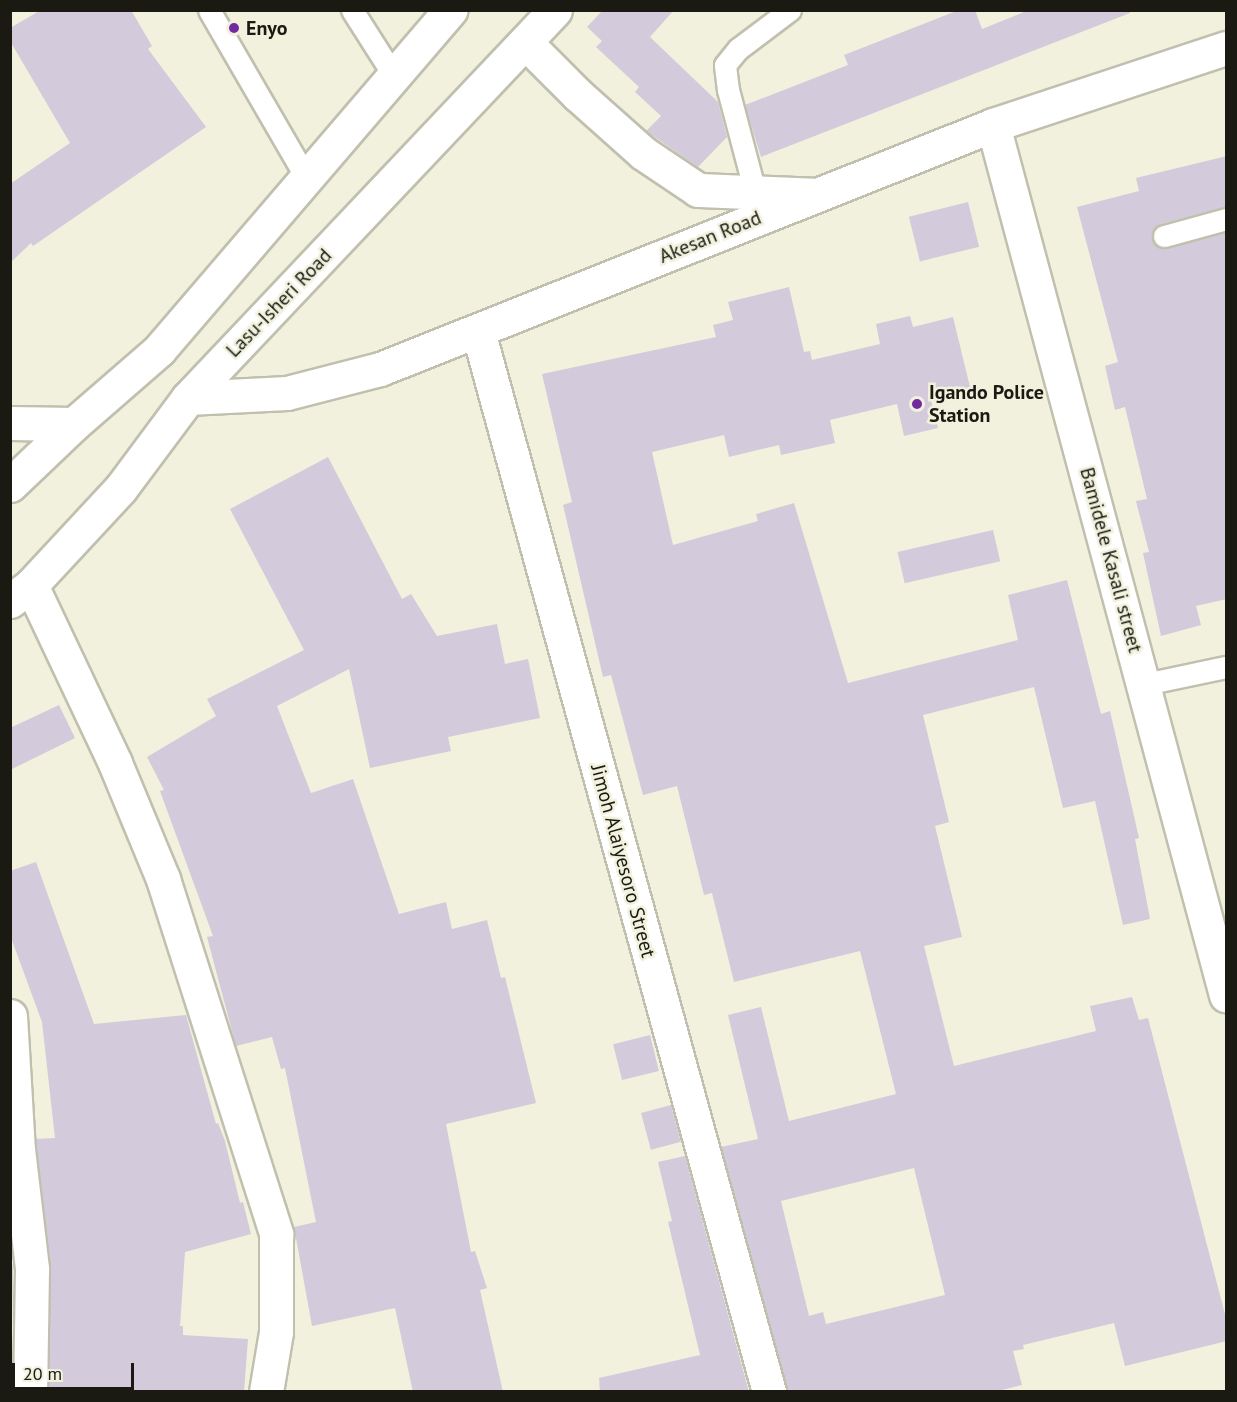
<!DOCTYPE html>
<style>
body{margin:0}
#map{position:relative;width:1237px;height:1402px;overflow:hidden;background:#f1f1de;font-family:"PT Sans",sans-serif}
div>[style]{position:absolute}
.building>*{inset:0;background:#d3cadb;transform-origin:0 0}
.roads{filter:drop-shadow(2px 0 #c1c0ae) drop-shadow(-2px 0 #c1c0ae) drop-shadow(0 2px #c1c0ae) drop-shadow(0 -2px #c1c0ae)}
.service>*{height:21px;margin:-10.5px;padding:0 10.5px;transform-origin:10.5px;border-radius:10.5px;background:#fff}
.minor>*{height:33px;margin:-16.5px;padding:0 16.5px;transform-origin:16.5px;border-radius:16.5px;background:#fff}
.tertiary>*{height:33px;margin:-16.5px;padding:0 16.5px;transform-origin:16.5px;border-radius:16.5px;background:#fff}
.secondary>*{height:33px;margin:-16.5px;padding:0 16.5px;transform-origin:16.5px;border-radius:16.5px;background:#fff}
.primary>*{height:33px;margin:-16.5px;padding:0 16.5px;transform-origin:16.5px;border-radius:16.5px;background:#fff}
.dots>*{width:16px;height:16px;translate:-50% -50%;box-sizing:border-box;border:3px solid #f1f1de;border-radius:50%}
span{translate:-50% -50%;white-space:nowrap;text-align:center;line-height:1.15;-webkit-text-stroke:5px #f1f1de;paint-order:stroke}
.poi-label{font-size:20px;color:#1a1a13;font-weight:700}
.left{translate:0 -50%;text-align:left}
.street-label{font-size:20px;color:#1a1a13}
.frame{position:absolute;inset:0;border:12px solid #1a1a13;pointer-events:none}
.scale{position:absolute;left:12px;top:1363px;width:122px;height:27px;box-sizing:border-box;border:3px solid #1a1a13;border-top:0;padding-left:8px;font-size:18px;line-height:21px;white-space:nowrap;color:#1a1a13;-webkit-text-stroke:4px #f1f1de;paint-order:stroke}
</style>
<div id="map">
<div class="building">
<i style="clip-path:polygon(41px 10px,131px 10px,152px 46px,148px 49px,206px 127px,33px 246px,31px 243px,10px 263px,10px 184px,70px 143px,10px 41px,10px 28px)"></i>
<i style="clip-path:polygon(603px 10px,674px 10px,650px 37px,718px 102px,727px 137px,698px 167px,646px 131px,661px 116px,635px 92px,639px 87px,596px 47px,602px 41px,587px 27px)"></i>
<i style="clip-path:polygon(959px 10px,975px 10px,982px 29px,1029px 10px,1130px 10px,1130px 13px,761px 157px,745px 105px,848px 65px,844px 55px)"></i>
<i style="clip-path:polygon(1227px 156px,1227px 207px,1161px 224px,1152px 233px,1155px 245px,1167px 248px,1227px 232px,1227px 599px,1196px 606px,1201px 625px,1161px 636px,1143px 553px,1149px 552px,1136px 501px,1147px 499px,1125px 407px,1115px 410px,1105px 366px,1118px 362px,1077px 207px,1139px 191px,1136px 178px)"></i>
<i style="left:968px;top:202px;width:46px;height:61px;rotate:76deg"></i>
<i style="clip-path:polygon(evenodd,789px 287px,804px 352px,810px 351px,812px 360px,880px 344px,876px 324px,910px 316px,913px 327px,953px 317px,970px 387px,930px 396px,938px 428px,904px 436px,897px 404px,830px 420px,835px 443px,781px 455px,779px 445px,729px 457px,724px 435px,652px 452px,673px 545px,758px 521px,756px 514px,794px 503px,848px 683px,1018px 640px,1008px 595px,1067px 580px,1101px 714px,1110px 711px,1139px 838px,1135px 839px,1150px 919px,1123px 925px,1095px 801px,1063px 808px,1034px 687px,923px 715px,949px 822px,935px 826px,962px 937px,924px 946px,954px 1066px,1096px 1031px,1090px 1006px,1132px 997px,1139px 1020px,1148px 1018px,1227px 1322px,1227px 1341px,1125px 1366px,1114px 1323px,1023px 1345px,1024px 1349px,1013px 1351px,1022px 1385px,994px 1392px,787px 1392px,721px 1147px,758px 1139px,728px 1015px,761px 1007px,789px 1121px,896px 1094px,860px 951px,734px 982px,712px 893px,704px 895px,677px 786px,643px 795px,611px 675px,603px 677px,563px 505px,572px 502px,542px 374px,716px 337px,713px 325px,733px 320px,728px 302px,789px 287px,914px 1168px,945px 1295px,826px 1324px,823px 1312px,809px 1316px,781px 1201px,914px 1168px)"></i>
<i style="clip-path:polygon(328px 457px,402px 599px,411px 594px,437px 636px,497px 624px,505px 664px,528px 659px,540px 718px,448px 737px,451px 751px,370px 768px,349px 669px,277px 706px,311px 793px,353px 779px,399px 914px,446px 902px,452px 929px,487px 920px,501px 978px,505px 977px,536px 1103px,446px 1124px,471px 1252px,475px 1251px,487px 1288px,480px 1290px,503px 1392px,413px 1392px,395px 1308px,312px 1326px,294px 1227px,316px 1222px,285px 1068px,281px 1069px,272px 1037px,236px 1046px,207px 937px,213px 936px,160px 791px,164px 790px,147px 757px,216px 716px,207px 699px,304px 650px,230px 509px)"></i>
<i style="left:993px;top:530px;width:32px;height:98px;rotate:77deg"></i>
<i style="clip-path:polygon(59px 705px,75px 738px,10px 770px,10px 728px)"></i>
<i style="clip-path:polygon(36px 862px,94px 1024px,186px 1015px,216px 1124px,218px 1123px,225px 1141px,240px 1203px,243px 1202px,251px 1234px,185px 1252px,180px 1326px,183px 1326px,183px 1335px,248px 1339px,244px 1392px,49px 1392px,51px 1267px,36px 1139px,55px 1138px,42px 1022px,10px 935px,10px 871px)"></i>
<i style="left:650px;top:1035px;width:37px;height:38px;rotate:76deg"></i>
<i style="left:671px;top:1105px;width:38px;height:31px;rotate:75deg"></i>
<i style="clip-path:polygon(685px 1156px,749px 1392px,600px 1392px,599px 1378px,700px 1355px,668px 1222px,672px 1221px,658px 1162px)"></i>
<i style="clip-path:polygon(10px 1247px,13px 1270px,11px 1392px,10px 1392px)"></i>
</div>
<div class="roads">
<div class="service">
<i style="left:209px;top:10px;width:195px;rotate:59.9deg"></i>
<i style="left:352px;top:10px;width:78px;rotate:57.5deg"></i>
<i style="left:755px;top:192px;width:106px;rotate:-104.8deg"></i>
<i style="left:728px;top:90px;width:25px;rotate:-97deg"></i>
<i style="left:725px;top:65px;width:21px;rotate:-51deg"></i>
<i style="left:738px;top:49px;width:65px;rotate:-36.9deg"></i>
<i style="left:1164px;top:236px;width:64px;rotate:-15.3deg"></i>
<i style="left:1145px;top:684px;width:83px;rotate:-11.9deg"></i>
</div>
<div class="minor">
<i style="left:993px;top:125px;width:901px;rotate:75.01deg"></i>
<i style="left:478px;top:331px;width:1100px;rotate:74.66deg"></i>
<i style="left:31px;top:585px;width:197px;rotate:64.7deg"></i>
<i style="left:115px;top:763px;width:126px;rotate:67.5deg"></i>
<i style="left:163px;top:879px;width:373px;rotate:72.3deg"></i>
<i style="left:276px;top:1234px;width:98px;rotate:90deg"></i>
<i style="left:276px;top:1332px;width:61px;rotate:99.5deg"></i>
<i style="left:10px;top:1016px;width:133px;rotate:86.6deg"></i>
<i style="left:18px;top:1149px;width:121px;rotate:83.3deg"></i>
<i style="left:32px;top:1269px;width:123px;rotate:90.9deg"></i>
</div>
<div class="tertiary">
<i style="left:188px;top:398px;width:99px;rotate:-2.9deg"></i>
<i style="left:287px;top:393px;width:96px;rotate:-14.5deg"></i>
<i style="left:380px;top:369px;width:660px;rotate:-21.7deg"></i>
<i style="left:993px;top:125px;width:245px;rotate:-18.3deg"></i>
</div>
<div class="secondary">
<i style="left:526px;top:43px;width:74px;rotate:45deg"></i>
<i style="left:578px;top:95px;width:87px;rotate:41.7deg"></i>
<i style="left:643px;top:153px;width:66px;rotate:33.9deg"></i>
<i style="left:698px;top:190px;width:117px;rotate:2.4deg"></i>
<i style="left:10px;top:423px;width:64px;rotate:0.9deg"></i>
</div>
<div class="primary">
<i style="left:10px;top:485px;width:88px;rotate:-43.6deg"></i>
<i style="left:74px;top:424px;width:113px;rotate:-41deg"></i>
<i style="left:159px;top:350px;width:448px;rotate:-49.4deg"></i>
<i style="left:10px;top:601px;width:26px;rotate:-37deg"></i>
<i style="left:31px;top:585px;width:132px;rotate:-47.1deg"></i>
<i style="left:121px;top:488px;width:112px;rotate:-53.3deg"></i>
<i style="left:188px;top:398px;width:534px;rotate:-46.59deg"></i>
</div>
</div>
<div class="dots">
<i style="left:234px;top:28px;background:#722b9f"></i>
<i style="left:917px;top:404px;background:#722b9f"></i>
</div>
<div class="poi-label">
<span class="left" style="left:246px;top:28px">Enyo</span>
<span class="left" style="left:929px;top:404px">Igando Police<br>Station</span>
</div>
<div class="street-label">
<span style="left:710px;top:237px;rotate:-22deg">Akesan Road</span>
<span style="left:279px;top:303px;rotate:-46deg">Lasu-Isheri Road</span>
<span style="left:1111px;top:560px;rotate:75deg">Bamidele Kasali street</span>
<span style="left:623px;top:861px;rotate:75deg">Jimoh Alaiyesoro Street</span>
</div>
<div class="frame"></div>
<div class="scale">20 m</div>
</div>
